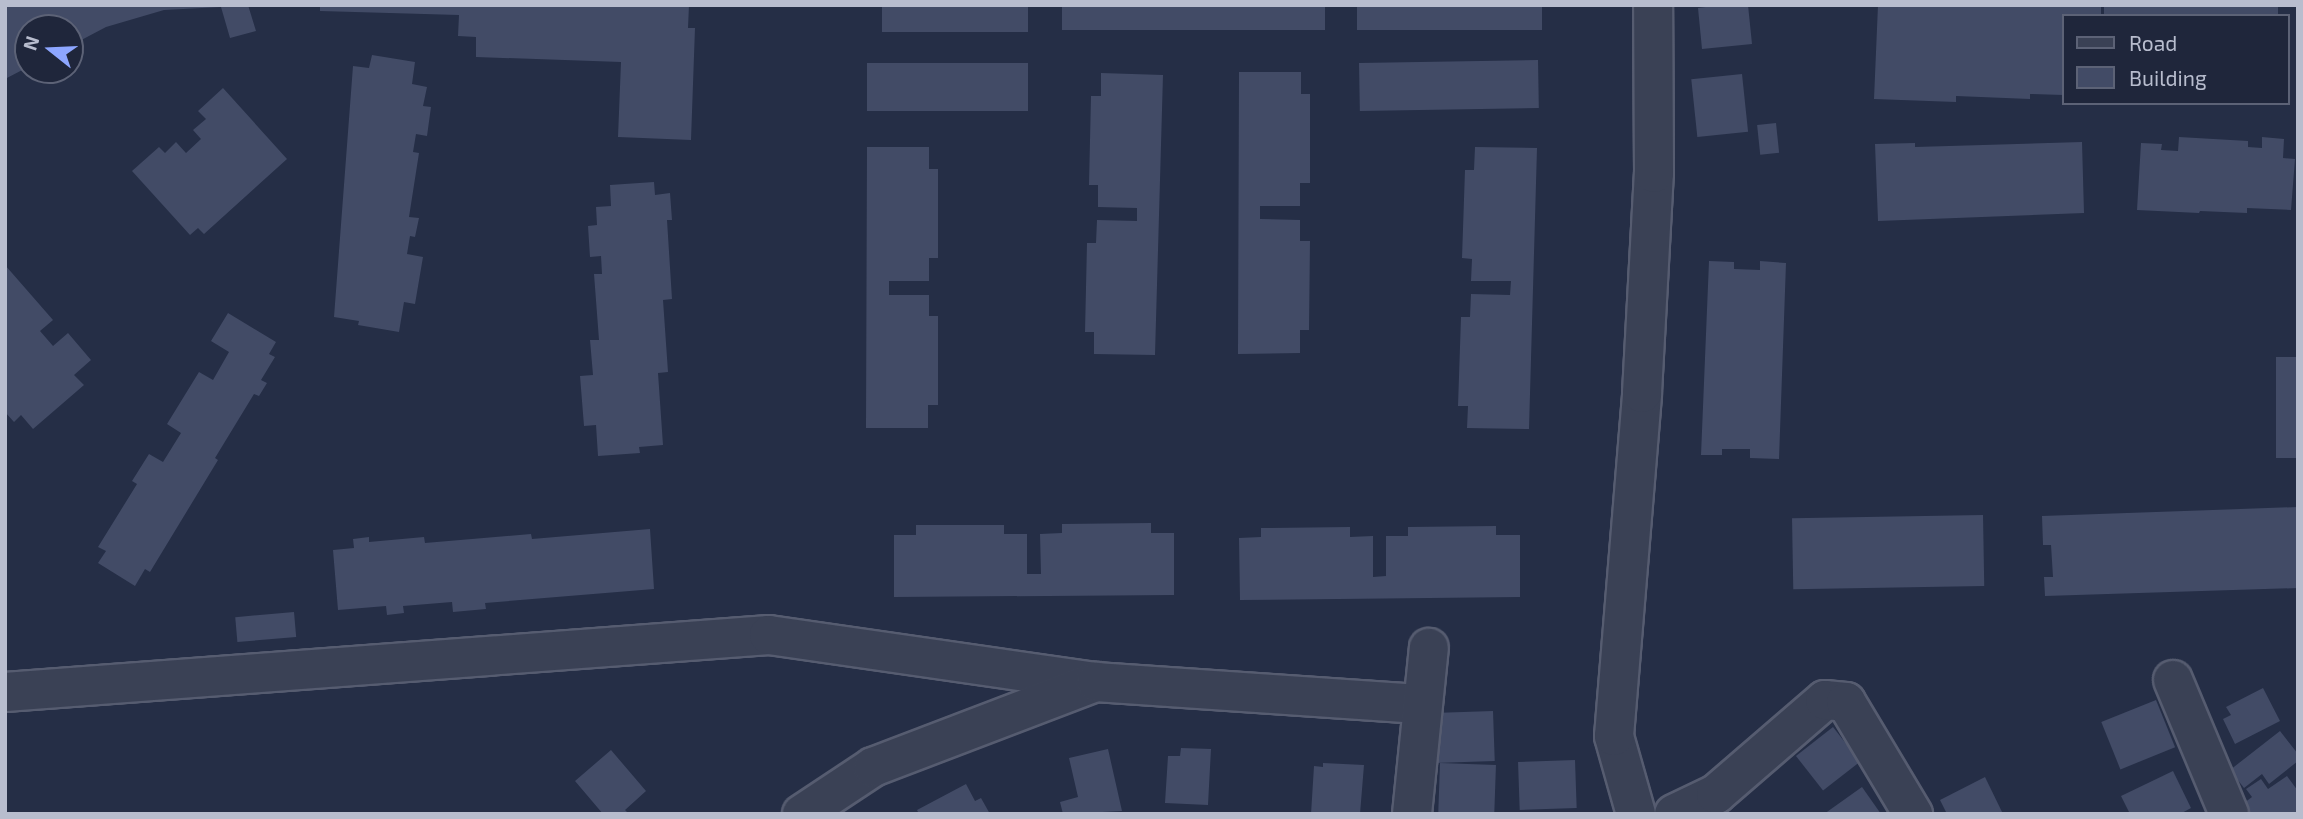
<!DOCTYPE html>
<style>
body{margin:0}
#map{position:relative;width:2303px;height:819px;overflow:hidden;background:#252e46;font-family:"Exo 2",sans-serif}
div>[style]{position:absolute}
.building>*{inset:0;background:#424b66;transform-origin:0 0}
.roads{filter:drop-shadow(2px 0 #565c70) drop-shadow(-2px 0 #565c70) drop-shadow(0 2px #565c70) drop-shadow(0 -2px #565c70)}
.street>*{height:38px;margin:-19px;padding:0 19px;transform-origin:19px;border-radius:19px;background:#3a4155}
span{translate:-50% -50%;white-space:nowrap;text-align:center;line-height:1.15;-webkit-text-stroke:6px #1f263b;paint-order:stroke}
.frame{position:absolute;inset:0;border:7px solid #b8bdce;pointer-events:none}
.legend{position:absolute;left:2062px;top:14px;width:228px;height:91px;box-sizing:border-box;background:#1f263b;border:2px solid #5c6276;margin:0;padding:9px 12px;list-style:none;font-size:21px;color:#b8bdce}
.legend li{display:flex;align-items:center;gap:14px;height:35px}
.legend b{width:35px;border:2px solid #5c6276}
.north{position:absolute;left:14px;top:14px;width:70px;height:70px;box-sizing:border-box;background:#1f263b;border:2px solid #5c6276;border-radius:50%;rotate:288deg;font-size:19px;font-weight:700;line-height:28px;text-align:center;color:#b8bdce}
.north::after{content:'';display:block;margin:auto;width:24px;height:32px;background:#8da6ff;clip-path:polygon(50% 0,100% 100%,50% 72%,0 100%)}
</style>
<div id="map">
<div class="building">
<i style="clip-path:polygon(5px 5px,248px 5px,256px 31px,230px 38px,221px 7px,164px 10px,106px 27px,70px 46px,70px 28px,28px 28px,28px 67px,5px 79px)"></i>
<i style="clip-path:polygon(320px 5px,689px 5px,688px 28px,695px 28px,691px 140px,618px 137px,621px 62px,476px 57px,476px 37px,458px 36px,459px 15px,320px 11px)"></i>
<i style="left:882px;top:5px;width:146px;height:27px"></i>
<i style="left:1062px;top:5px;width:263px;height:25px"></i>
<i style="left:1357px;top:5px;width:185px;height:25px"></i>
<i style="clip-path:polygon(1721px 5px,1748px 5px,1752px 44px,1702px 49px,1698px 8px)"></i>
<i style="clip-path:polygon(1878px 5px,2101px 5px,2101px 16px,2063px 16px,2063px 95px,2030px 94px,2030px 99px,1956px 96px,1956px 102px,1874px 99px)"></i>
<i style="left:2104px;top:5px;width:174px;height:11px"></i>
<i style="clip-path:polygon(372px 55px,415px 62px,412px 84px,427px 87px,423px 106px,431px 107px,427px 136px,416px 134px,413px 152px,419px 153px,409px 217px,419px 218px,415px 237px,410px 236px,407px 254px,423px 257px,415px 304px,404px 302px,399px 332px,358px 325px,359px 321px,334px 317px,353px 66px,369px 68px)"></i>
<i style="left:1538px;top:60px;width:48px;height:179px;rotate:89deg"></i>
<i style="left:1028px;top:63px;width:48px;height:161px;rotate:90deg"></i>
<i style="clip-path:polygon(1239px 72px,1301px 72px,1301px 94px,1310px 94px,1310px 183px,1300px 183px,1300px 206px,1260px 206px,1260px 219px,1300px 220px,1300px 241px,1310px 241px,1309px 330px,1300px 330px,1300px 353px,1238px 354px)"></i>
<i style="clip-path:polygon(1101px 73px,1163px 75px,1155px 355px,1094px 354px,1094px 332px,1085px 332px,1087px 243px,1096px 243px,1097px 220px,1137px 221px,1137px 208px,1098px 207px,1098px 185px,1089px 185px,1091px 96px,1101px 96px)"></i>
<i style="left:1742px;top:74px;width:58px;height:51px;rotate:84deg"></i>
<i style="clip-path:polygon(223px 88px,287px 159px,204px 234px,198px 228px,190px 235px,132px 171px,159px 147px,165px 153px,176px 142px,186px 153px,201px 139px,193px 130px,206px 119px,198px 111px)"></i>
<i style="left:1776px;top:123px;width:30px;height:19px;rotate:84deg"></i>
<i style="clip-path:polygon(2179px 137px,2248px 141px,2248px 147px,2262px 148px,2262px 137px,2284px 139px,2283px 158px,2295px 159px,2291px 210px,2247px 208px,2247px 213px,2200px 211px,2199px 213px,2137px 210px,2141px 143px,2162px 144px,2161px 150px,2178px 151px)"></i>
<i style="clip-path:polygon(2082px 142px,2084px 213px,1878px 221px,1875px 144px,1915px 143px,1915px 147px)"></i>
<i style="clip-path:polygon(867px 147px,929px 147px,929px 169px,938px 169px,938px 258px,929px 258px,929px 281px,889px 281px,889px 295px,929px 295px,929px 316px,938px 316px,938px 405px,928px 405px,928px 428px,866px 428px)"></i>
<i style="clip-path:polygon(1475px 147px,1537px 148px,1529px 429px,1467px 428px,1468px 406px,1458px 406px,1461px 317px,1470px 317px,1471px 294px,1510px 295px,1511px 281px,1471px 281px,1472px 259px,1462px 258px,1465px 170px,1474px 170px)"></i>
<i style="clip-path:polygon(654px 182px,655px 195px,670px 193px,672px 220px,667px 220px,672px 299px,663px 300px,668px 372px,658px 373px,663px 445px,639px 447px,640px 453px,598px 456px,596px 425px,584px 426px,580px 376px,593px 375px,590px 340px,599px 340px,594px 274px,602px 274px,601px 256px,590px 257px,588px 226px,597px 225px,596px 207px,611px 206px,610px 185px)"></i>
<i style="clip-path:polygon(1709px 261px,1734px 262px,1734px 269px,1760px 270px,1760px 261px,1786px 263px,1779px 459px,1750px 458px,1750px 449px,1722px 449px,1722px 455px,1701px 455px)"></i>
<i style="clip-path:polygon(5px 265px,53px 320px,40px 331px,53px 346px,68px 333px,91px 360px,74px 375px,84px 385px,33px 429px,21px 415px,14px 422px,5px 412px)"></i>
<i style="clip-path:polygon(228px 313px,276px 342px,269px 354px,275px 357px,261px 380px,267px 383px,259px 396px,254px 394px,215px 458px,218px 460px,150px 572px,145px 569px,135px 586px,98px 563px,106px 551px,98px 547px,137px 484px,132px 481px,149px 454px,163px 462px,181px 433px,167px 424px,199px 372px,213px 380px,229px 352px,211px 341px)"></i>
<i style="left:2276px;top:357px;width:22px;height:101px"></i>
<i style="clip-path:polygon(2298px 507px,2298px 588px,2045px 596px,2044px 577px,2053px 577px,2051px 545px,2043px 545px,2042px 516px)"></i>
<i style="left:1983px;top:515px;width:71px;height:191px;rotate:89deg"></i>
<i style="clip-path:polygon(1151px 523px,1151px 533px,1174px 533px,1174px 595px,894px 597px,894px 535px,916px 535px,916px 525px,1004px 525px,1004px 534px,1027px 534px,1027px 574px,1041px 574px,1040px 534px,1062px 533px,1062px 524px)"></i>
<i style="clip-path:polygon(1496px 526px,1496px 535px,1520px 535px,1520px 597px,1240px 600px,1239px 538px,1261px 537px,1261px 528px,1350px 527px,1350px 537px,1373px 536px,1373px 577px,1386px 576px,1386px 536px,1408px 536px,1408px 527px)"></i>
<i style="clip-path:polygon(650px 529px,654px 589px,485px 603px,486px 609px,453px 612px,452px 602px,403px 606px,404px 613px,387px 615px,386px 606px,338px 610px,333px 550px,354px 548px,353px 539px,369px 537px,369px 542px,424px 537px,425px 543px,531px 534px,532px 539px)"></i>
<i style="left:294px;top:612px;width:25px;height:59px;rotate:85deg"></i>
<i style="clip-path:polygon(2263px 688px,2280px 721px,2235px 744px,2223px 719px,2231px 715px,2226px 707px)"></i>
<i style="left:2156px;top:700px;width:51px;height:59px;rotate:68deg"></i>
<i style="left:1493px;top:711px;width:50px;height:60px;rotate:88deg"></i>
<i style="left:1833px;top:727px;width:44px;height:47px;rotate:52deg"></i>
<i style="clip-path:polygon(2280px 731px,2298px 754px,2298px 761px,2269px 784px,2262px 774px,2244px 788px,2230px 770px)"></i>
<i style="clip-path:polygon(1181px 748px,1211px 749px,1208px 805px,1165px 803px,1168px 756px,1180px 756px)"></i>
<i style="clip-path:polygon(1108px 749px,1122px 811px,1063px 814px,1060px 802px,1078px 797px,1069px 758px)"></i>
<i style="clip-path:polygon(611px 750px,646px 791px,625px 810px,629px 814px,603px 814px,575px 781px)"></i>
<i style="left:1575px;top:760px;width:48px;height:57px;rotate:88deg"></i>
<i style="clip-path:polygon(1323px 763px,1364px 765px,1360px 814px,1311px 814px,1314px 766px,1323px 767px)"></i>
<i style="left:1440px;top:763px;width:56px;height:50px;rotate:2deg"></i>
<i style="clip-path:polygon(2173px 771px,2191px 808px,2180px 814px,2130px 814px,2121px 796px)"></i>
<i style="clip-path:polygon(2287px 776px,2298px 791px,2298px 814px,2251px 814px,2244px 803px,2252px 797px,2246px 789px,2261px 779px,2268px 789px)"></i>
<i style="clip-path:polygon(1985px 777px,2003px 814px,1947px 814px,1940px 800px)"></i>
<i style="clip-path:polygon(966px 784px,975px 801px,981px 798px,990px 814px,919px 814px,917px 810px)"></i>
<i style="clip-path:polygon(1862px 787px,1881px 814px,1824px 814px)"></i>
</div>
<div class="roads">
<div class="street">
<i style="left:2173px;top:680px;width:145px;rotate:67.3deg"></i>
<i style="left:5px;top:692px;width:766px;rotate:-4.27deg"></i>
<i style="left:769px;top:635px;width:330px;rotate:8.2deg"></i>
<i style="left:802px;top:814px;width:85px;rotate:-33.5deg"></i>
<i style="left:873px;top:767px;width:239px;rotate:-20.9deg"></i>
<i style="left:1096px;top:682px;width:327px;rotate:3.9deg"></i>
<i style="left:1412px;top:814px;width:167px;rotate:-84.2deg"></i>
<i style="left:1636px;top:814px;width:81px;rotate:-105.8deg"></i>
<i style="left:1614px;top:736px;width:344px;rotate:-85.3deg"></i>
<i style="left:1642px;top:393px;width:220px;rotate:-86.9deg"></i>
<i style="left:1654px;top:173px;width:168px;rotate:-90.3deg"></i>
<i style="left:1674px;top:814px;width:47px;rotate:-25.5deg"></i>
<i style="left:1716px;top:794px;width:144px;rotate:-40.8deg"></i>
<i style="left:1825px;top:700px;width:21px;rotate:5deg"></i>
<i style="left:1846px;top:702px;width:131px;rotate:59.1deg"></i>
</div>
</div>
<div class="frame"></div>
<ul class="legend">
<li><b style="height:9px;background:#3a4155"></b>Road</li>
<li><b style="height:19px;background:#424b66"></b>Building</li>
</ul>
<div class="north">N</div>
</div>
